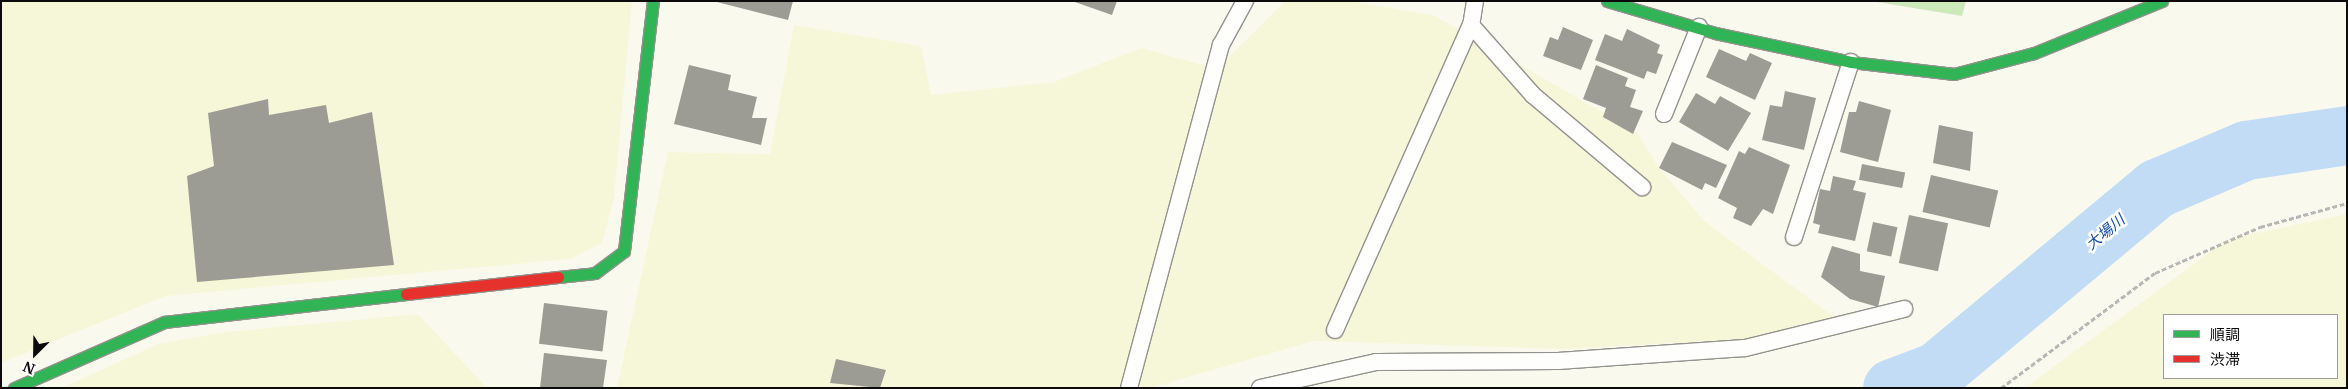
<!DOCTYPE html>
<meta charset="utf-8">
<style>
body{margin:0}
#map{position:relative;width:2348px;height:389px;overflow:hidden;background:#faf9ee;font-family:Merriweather,"Noto Sans JP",serif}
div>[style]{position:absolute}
.farmland>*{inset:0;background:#f6f7d9}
.forest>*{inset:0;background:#cce9ba}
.river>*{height:59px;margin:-29.5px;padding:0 29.5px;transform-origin:29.5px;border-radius:29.5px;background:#c3dcf6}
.building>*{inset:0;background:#9c9b94;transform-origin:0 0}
.path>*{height:3px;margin-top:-1.5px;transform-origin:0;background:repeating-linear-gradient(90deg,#b7b7b5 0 5px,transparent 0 7.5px)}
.roads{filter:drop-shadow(1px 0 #93928d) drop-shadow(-1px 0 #93928d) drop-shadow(0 1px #93928d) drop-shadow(0 -1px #93928d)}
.lane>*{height:16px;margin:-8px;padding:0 8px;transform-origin:8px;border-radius:8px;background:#fefefc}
.fast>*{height:11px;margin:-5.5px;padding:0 5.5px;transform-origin:5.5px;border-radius:5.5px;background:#30b455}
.jam>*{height:11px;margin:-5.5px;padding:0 5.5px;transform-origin:5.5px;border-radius:5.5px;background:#e5322d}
span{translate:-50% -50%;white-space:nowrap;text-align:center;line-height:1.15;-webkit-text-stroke:5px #fff;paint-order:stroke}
.water-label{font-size:15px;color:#104ba1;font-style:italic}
.frame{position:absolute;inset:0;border:2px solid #0b0b0b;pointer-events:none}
.legend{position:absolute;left:2163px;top:314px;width:175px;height:65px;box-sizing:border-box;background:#fff;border:1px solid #9d9d9d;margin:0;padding:6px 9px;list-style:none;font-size:15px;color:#0b0b0b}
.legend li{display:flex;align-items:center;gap:10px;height:25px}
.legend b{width:25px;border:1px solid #9d9d9d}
.north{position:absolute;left:10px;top:329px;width:50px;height:50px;-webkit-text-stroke:4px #fff;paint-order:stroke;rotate:203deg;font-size:14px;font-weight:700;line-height:20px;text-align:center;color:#0b0b0b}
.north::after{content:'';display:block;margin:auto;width:18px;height:22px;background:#0b0b0b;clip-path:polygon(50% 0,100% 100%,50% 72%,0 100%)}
</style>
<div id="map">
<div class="farmland">
<i style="clip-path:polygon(1px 1px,632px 1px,614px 198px,602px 243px,570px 259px,165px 296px,1px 363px)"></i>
<i style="clip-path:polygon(1285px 1px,1348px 1px,1433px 15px,1637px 132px,1659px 168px,1704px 221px,1841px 322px,1814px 335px,1565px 349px,1314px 341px,1150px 388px,617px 388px,668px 152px,770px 154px,794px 25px,921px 46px,931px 95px,1054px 82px,1141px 48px,1217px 69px)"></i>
<i style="clip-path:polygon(evenodd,2347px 214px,2347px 388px,2025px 388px,2228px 239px,2347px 214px,2164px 315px,2337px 315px,2337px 378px,2164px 378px,2164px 315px)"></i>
<i style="clip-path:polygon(418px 314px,487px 388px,62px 388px,158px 344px,227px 332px)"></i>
</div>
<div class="forest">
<i style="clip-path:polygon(1871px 1px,1966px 1px,1962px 16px)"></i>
</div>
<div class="river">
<i style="left:1892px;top:388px;width:48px;rotate:-20.7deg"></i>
<i style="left:1937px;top:371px;width:286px;rotate:-39.8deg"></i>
<i style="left:2157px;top:188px;width:97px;rotate:-23.1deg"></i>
<i style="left:2246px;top:150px;width:102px;rotate:-8.4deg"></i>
</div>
<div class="building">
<i style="clip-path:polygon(713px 1px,793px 1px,788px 20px)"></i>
<i style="clip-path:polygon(1072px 1px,1117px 1px,1112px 15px)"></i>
<i style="clip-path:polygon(1563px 27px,1593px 40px,1581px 70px,1543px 56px,1550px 37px,1558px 40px)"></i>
<i style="clip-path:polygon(1627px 29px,1660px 45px,1657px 53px,1663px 55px,1656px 74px,1647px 71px,1644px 79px,1595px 60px,1605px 34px,1622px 41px)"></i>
<i style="clip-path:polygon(1719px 49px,1746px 61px,1750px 53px,1772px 63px,1755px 100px,1706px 77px)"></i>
<i style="clip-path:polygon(689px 65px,731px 75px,728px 90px,757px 97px,752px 118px,767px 118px,761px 145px,674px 124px)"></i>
<i style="clip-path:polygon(1596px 65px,1628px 78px,1625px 86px,1636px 90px,1630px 107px,1643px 111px,1633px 134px,1603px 117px,1606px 108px,1583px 99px)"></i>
<i style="clip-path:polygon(1785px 91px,1816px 98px,1804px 150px,1762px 140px,1770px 105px,1782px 107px)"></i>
<i style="clip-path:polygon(1696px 93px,1715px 104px,1720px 96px,1751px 113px,1728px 151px,1679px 122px)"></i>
<i style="clip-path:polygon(268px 99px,269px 115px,326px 105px,329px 123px,372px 112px,394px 265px,197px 282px,187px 176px,214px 166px,208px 113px)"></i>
<i style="clip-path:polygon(1859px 101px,1891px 110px,1878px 162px,1840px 152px,1849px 112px,1856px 112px)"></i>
<i style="clip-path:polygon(1939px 125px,1973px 132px,1970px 171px,1933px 163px)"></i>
<i style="clip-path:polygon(1672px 142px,1727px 165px,1716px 188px,1705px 183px,1702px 190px,1659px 168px)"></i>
<i style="clip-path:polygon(1749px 147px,1790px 165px,1773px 214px,1763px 209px,1751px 226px,1733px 218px,1737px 208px,1718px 198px,1739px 151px,1745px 154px)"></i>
<i style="left:1862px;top:164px;width:44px;height:16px;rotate:11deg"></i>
<i style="left:1931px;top:175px;width:69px;height:38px;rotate:13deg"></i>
<i style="clip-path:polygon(1833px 176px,1856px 181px,1853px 190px,1866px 193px,1855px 241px,1818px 233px,1820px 225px,1813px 223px,1820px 189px,1830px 191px)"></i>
<i style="left:1909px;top:215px;width:40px;height:49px;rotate:12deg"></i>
<i style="left:1873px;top:222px;width:25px;height:30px;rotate:12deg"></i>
<i style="clip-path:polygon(1832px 246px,1860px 254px,1860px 271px,1885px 276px,1878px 307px,1850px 299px,1821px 277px)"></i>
<i style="left:544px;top:303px;width:64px;height:41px;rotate:7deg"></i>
<i style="clip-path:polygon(544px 353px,607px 360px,603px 388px,540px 388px)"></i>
<i style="clip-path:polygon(836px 359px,886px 370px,880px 388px,830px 383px)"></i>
</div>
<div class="path">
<i style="left:2001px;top:388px;width:192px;rotate:-36.8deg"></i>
<i style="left:2155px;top:273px;width:115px;rotate:-23.7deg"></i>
<i style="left:2260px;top:227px;width:90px;rotate:-15.4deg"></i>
</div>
<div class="roads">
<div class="lane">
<i style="left:1475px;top:1px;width:24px;rotate:99deg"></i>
<i style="left:1471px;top:25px;width:94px;rotate:48.5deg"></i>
<i style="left:1533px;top:95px;width:143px;rotate:40.2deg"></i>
<i style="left:1664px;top:114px;width:94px;rotate:-68.1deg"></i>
<i style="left:1794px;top:237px;width:184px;rotate:-72deg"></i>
<i style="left:1335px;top:330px;width:334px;rotate:-66deg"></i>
<i style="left:1129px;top:388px;width:355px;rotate:-75deg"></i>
<i style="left:1221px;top:45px;width:50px;rotate:-61.4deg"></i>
<i style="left:1260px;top:388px;width:119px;rotate:-12.6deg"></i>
<i style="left:1376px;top:362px;width:182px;rotate:-0.3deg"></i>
<i style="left:1558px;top:361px;width:187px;rotate:-4deg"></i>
<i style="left:1745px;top:348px;width:164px;rotate:-13.8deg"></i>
</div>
<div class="fast">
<i style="left:1607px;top:1px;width:113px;rotate:16.5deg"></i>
<i style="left:1715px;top:33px;width:139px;rotate:12deg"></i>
<i style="left:1851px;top:62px;width:104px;rotate:6.6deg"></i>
<i style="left:1954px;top:74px;width:83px;rotate:-14.7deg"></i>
<i style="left:2034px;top:53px;width:138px;rotate:-22.1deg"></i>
<i style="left:558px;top:277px;width:37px;rotate:-6deg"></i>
<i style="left:595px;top:273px;width:36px;rotate:-37deg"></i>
<i style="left:624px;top:251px;width:252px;rotate:-83.4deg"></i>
<i style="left:14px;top:388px;width:164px;rotate:-23.7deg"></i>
<i style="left:164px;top:322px;width:244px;rotate:-6.6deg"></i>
</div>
<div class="jam">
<i style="left:406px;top:294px;width:153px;rotate:-6.4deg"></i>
</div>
</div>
<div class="water-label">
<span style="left:2105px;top:232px;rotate:-40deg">大場川</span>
</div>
<div class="frame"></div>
<ul class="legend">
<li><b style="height:6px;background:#30b455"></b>順調</li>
<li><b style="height:6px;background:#e5322d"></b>渋滞</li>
</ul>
<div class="north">N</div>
</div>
